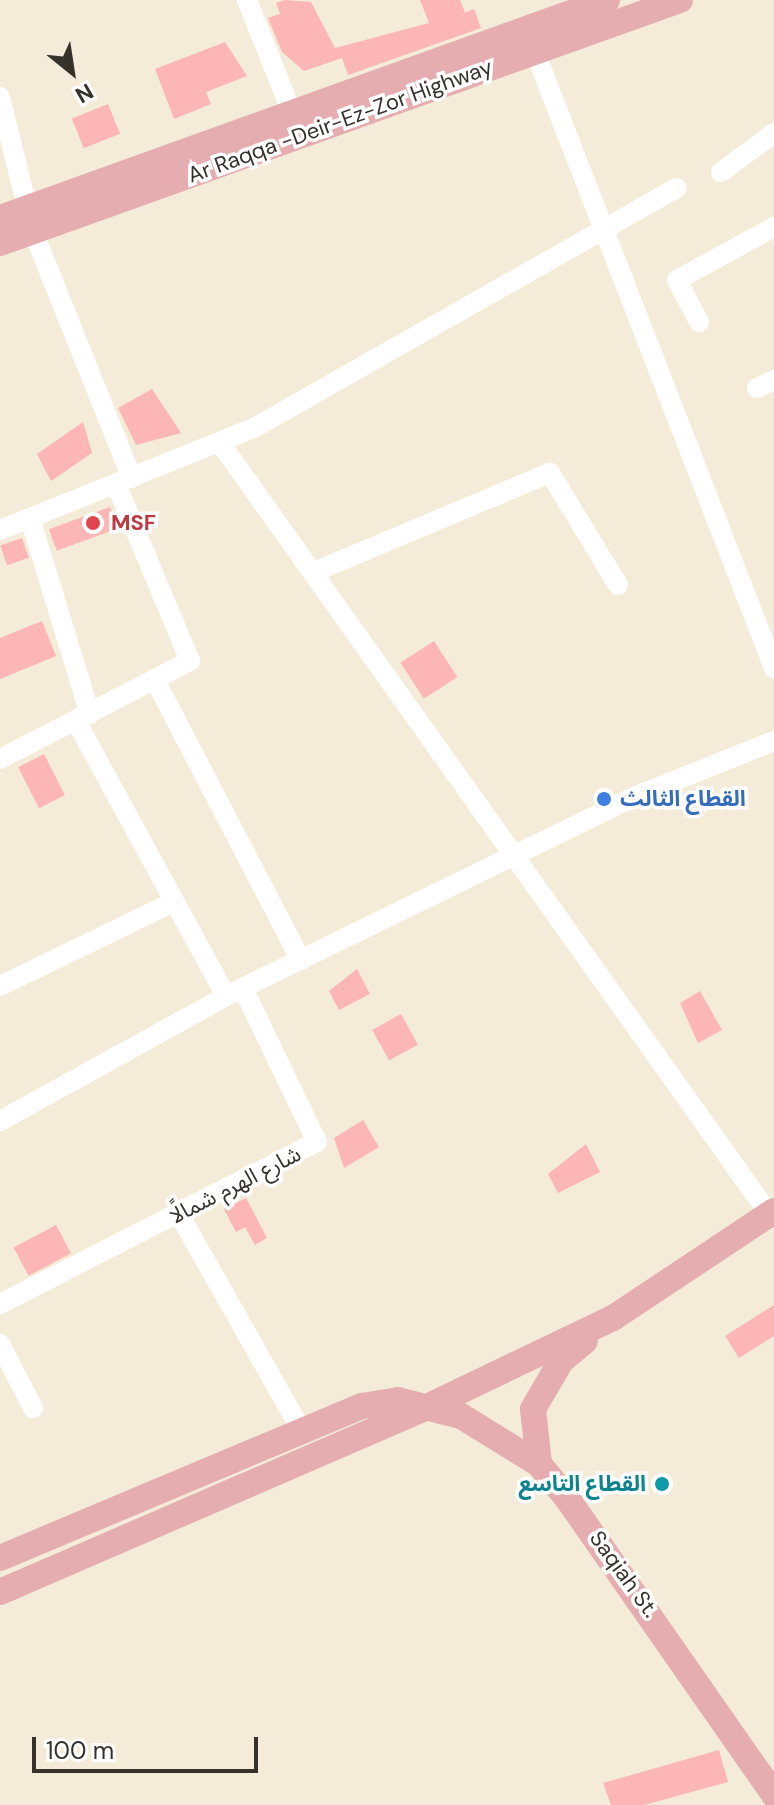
<!DOCTYPE html>
<meta charset="utf-8">
<style>
body{margin:0}
#map{position:relative;width:774px;height:1805px;overflow:hidden;background:#f4ebd8;font-family:"DM Sans","Noto Sans Arabic",sans-serif}
div>[style]{position:absolute}
.building>*{inset:0;background:#fbb6b5;transform-origin:0 0}
.minor>*{height:20px;margin:-10px;padding:0 10px;transform-origin:10px;border-radius:10px;background:#fff}
.major>*{height:26px;margin:-13px;padding:0 13px;transform-origin:13px;border-radius:13px;background:#e5adb0}
.dots>*{width:22px;height:22px;translate:-50% -50%;box-sizing:border-box;border:4px solid #fff;border-radius:50%}
span{translate:-50% -50%;white-space:nowrap;text-align:center;line-height:1.15;-webkit-text-stroke:7px #fff;paint-order:stroke}
.street-label{font-size:22px;color:#36322b}
.health-label{font-size:22px;color:#be3a42;font-weight:700}
.left{translate:0 -50%;text-align:left}
.shop-label{font-size:22px;color:#366cbe;font-weight:700}
.culture-label{font-size:22px;color:#0d838f;font-weight:700}
.right{translate:-100% -50%;text-align:right}
.north{position:absolute;left:32px;top:32px;width:80px;height:80px;-webkit-text-stroke:6px #fff;paint-order:stroke;rotate:150deg;font-size:22px;font-weight:700;line-height:32px;text-align:center;color:#36322b}
.north::after{content:'';display:block;margin:auto;width:28px;height:36px;background:#36322b;clip-path:polygon(50% 0,100% 100%,50% 72%,0 100%)}
.scale{position:absolute;left:32px;top:1737px;width:226px;height:36px;box-sizing:border-box;border:4px solid #36322b;border-top:0;padding-left:10px;font-size:24px;line-height:28px;white-space:nowrap;color:#36322b;-webkit-text-stroke:6px #fff;paint-order:stroke}
</style>
<div id="map">
<div class="building">
<i style="clip-path:polygon(285px 0,311px 2px,335px 48px,429px 23px,420px 0,460px 0,465px 13px,474px 9px,481px 28px,348px 75px,342px 58px,304px 71px,282px 52px,268px 18px,280px 14px,276px 3px)"></i>
<i style="clip-path:polygon(225px 42px,247px 76px,206px 92px,211px 104px,174px 119px,155px 69px)"></i>
<i style="left:108px;top:104px;width:32px;height:39px;rotate:68deg"></i>
<i style="clip-path:polygon(152px 389px,181px 433px,136px 445px,118px 408px)"></i>
<i style="clip-path:polygon(83px 422px,92px 453px,51px 481px,37px 454px)"></i>
<i style="left:110px;top:507px;width:23px;height:65px;rotate:70deg"></i>
<i style="left:22px;top:538px;width:21px;height:23px;rotate:71deg"></i>
<i style="clip-path:polygon(42px 621px,56px 656px,0 679px,0 638px)"></i>
<i style="left:434px;top:641px;width:43px;height:40px;rotate:57deg"></i>
<i style="left:44px;top:754px;width:46px;height:29px;rotate:63deg"></i>
<i style="clip-path:polygon(357px 969px,370px 994px,339px 1010px,329px 991px)"></i>
<i style="clip-path:polygon(700px 991px,722px 1030px,698px 1043px,680px 1003px)"></i>
<i style="left:401px;top:1014px;width:35px;height:33px;rotate:61deg"></i>
<i style="clip-path:polygon(363px 1120px,379px 1147px,344px 1168px,334px 1138px)"></i>
<i style="clip-path:polygon(586px 1144px,600px 1172px,558px 1193px,548px 1174px)"></i>
<i style="clip-path:polygon(246px 1198px,267px 1238px,255px 1245px,245px 1227px,236px 1232px,224px 1209px)"></i>
<i style="left:56px;top:1225px;width:32px;height:48px;rotate:62deg"></i>
<i style="clip-path:polygon(774px 1305px,774px 1336px,739px 1358px,725px 1336px)"></i>
<i style="clip-path:polygon(719px 1750px,728px 1782px,644px 1805px,611px 1805px,603px 1783px)"></i>
</div>
<div class="minor">
<i style="left:247px;top:0;width:122px;rotate:68.3deg"></i>
<i style="left:535px;top:52px;width:661px;rotate:68.79deg"></i>
<i style="left:0;top:97px;width:138px;rotate:76.2deg"></i>
<i style="left:33px;top:231px;width:266px;rotate:68.2deg"></i>
<i style="left:721px;top:172px;width:66px;rotate:-36.3deg"></i>
<i style="left:699px;top:322px;width:47px;rotate:-117.6deg"></i>
<i style="left:677px;top:280px;width:111px;rotate:-28.7deg"></i>
<i style="left:757px;top:388px;width:19px;rotate:-25deg"></i>
<i style="left:221px;top:444px;width:945px;rotate:54.56deg"></i>
<i style="left:30px;top:518px;width:205px;rotate:73deg"></i>
<i style="left:0;top:530px;width:274px;rotate:-21.9deg"></i>
<i style="left:254px;top:428px;width:486px;rotate:-29.6deg"></i>
<i style="left:314px;top:572px;width:256px;rotate:-22.8deg"></i>
<i style="left:550px;top:473px;width:131px;rotate:58.7deg"></i>
<i style="left:155px;top:680px;width:316px;rotate:62.5deg"></i>
<i style="left:76px;top:721px;width:313px;rotate:61.4deg"></i>
<i style="left:0;top:759px;width:214px;rotate:-27.3deg"></i>
<i style="left:190px;top:661px;width:192px;rotate:-112.7deg"></i>
<i style="left:0;top:986px;width:191px;rotate:-25.8deg"></i>
<i style="left:0;top:1121px;width:258px;rotate:-28.9deg"></i>
<i style="left:226px;top:996px;width:456px;rotate:-26deg"></i>
<i style="left:636px;top:796px;width:149px;rotate:-21.7deg"></i>
<i style="left:179px;top:1214px;width:248px;rotate:60.5deg"></i>
<i style="left:0;top:1304px;width:356px;rotate:-27.1deg"></i>
<i style="left:317px;top:1142px;width:171px;rotate:-115.7deg"></i>
<i style="left:0;top:1344px;width:72px;rotate:62.7deg"></i>
</div>
<div class="major">
<i style="left:0;top:218px;width:645px;rotate:-19.76deg"></i>
<i style="left:0;top:243px;width:722px;rotate:-19.66deg"></i>
<i style="left:539px;top:1464px;width:55px;rotate:-96.2deg"></i>
<i style="left:533px;top:1409px;width:56px;rotate:-59.7deg"></i>
<i style="left:561px;top:1361px;width:31px;rotate:-40deg"></i>
<i style="left:0;top:1558px;width:393px;rotate:-22.8deg"></i>
<i style="left:362px;top:1406px;width:36px;rotate:-9deg"></i>
<i style="left:398px;top:1400px;width:65px;rotate:14.3deg"></i>
<i style="left:461px;top:1416px;width:92px;rotate:31.6deg"></i>
<i style="left:539px;top:1464px;width:44px;rotate:50.5deg"></i>
<i style="left:567px;top:1498px;width:362px;rotate:55.1deg"></i>
<i style="left:0;top:1592px;width:465px;rotate:-23.4deg"></i>
<i style="left:427px;top:1407px;width:206px;rotate:-25.6deg"></i>
<i style="left:613px;top:1318px;width:193px;rotate:-33.6deg"></i>
</div>
<div class="dots">
<i style="left:93px;top:523px;background:#e0444e"></i>
<i style="left:604px;top:799px;background:#3f7fe0"></i>
<i style="left:662px;top:1484px;background:#0f9aa8"></i>
</div>
<div class="street-label">
<span style="left:340px;top:121px;rotate:-20deg">Ar Raqqa -Deir-Ez-Zor Highway</span>
<span style="left:235px;top:1185px;rotate:-27deg">شارع الهرم شمالًا</span>
<span style="left:624px;top:1574px;rotate:54deg">Saqiah St.</span>
</div>
<div class="health-label">
<span class="left" style="left:111px;top:523px">MSF</span>
</div>
<div class="shop-label">
<span class="left" style="left:620px;top:799px">القطاع الثالث</span>
</div>
<div class="culture-label">
<span class="right" style="left:646px;top:1484px">القطاع التاسع</span>
</div>
<div class="north">N</div>
<div class="scale">100 m</div>
</div>
